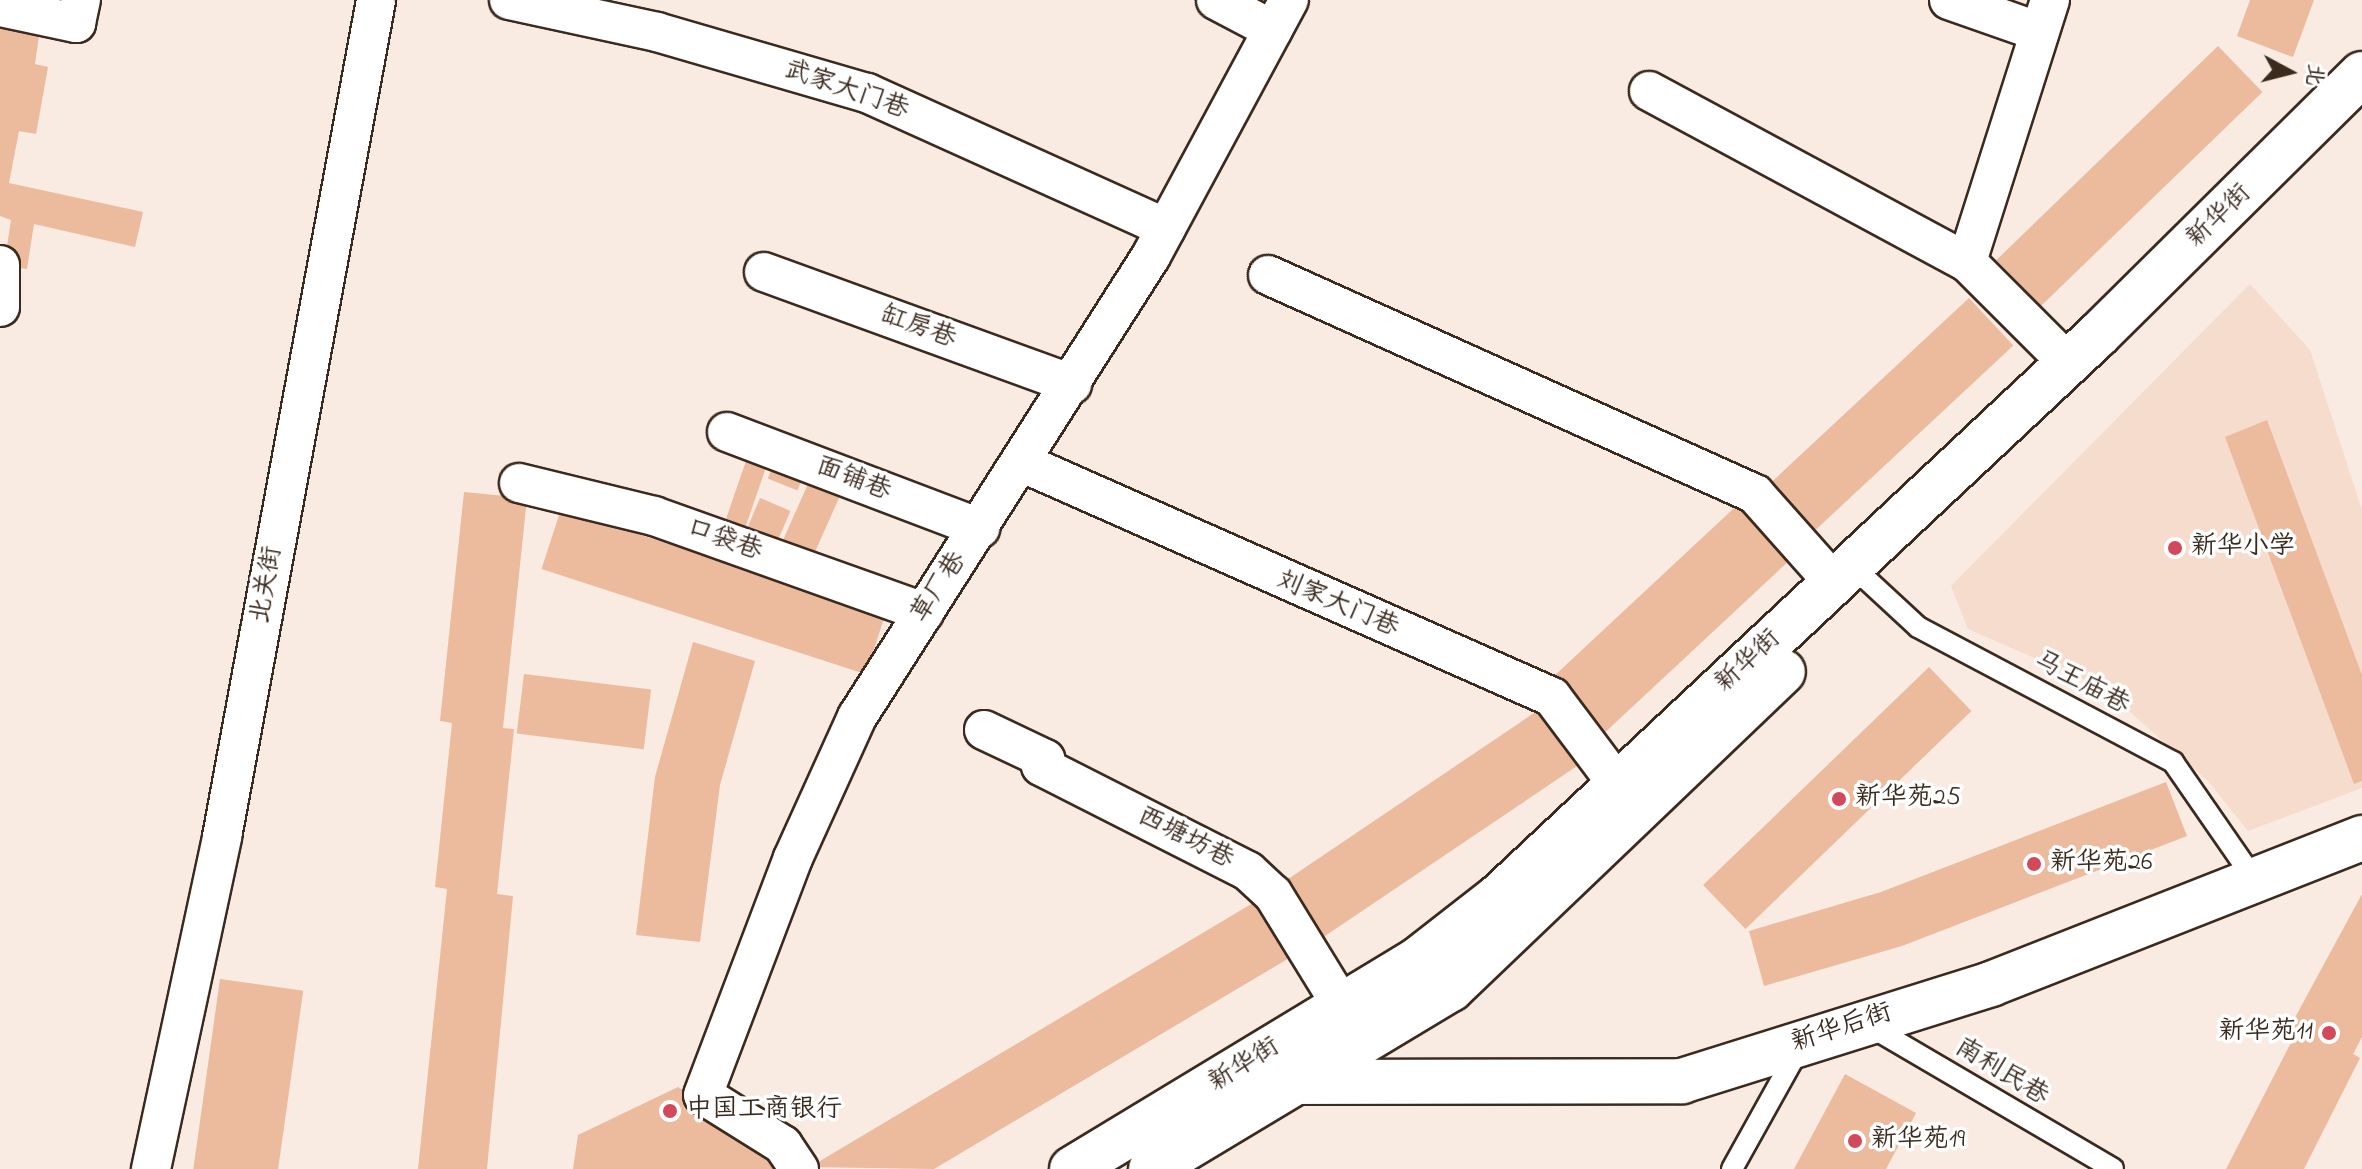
<!DOCTYPE html>
<meta charset="utf-8">
<style>
body{margin:0}
#map{position:relative;width:2362px;height:1169px;overflow:hidden;background:#f9eae2;font-family:"Indie Flower","LXGW WenKai TC",sans-serif}
div>[style]{position:absolute}
.built>*{inset:0;background:#f5dccd}
.building>*{inset:0;background:#ecba9d;transform-origin:0 0}
.roads{filter:drop-shadow(2px 0 #3b2a1e) drop-shadow(-2px 0 #3b2a1e) drop-shadow(0 2px #3b2a1e) drop-shadow(0 -2px #3b2a1e)}
.lane>*{height:20px;margin:-10px;padding:0 10px;transform-origin:10px;border-radius:10px;background:#fff}
.street>*{height:38px;margin:-19px;padding:0 19px;transform-origin:19px;border-radius:19px;background:#fff}
.secondary>*{height:44px;margin:-22px;padding:0 22px;transform-origin:22px;border-radius:22px;background:#fff}
.dots>*{width:22px;height:22px;translate:-50% -50%;box-sizing:border-box;border:4px solid #fff;border-radius:50%}
span{translate:-50% -50%;white-space:nowrap;text-align:center;line-height:1.15;-webkit-text-stroke:7px #fff;paint-order:stroke}
.street-label{font-size:26px;color:#3b2a1e}
.poi-label{font-size:26px;color:#3b2a1e}
.left{translate:0 -50%;text-align:left}
.right{translate:-100% -50%;text-align:right}
.north{position:absolute;left:2250px;top:32px;width:80px;height:80px;-webkit-text-stroke:6px #fff;paint-order:stroke;rotate:97deg;font-size:22px;font-weight:700;line-height:32px;text-align:center;color:#3b2a1e}
.north::after{content:'';display:block;margin:auto;width:28px;height:36px;background:#3b2a1e;clip-path:polygon(50% 0,100% 100%,50% 72%,0 100%)}
</style>
<div id="map">
<div class="built">
<i style="clip-path:polygon(2250px 284px,2310px 350px,2362px 510px,2362px 788px,2248px 831px,2208px 781px,2103px 688px,1968px 629px,1951px 586px)"></i>
</div>
<div class="building">
<i style="clip-path:polygon(2250px 0,2314px 0,2293px 57px,2237px 36px)"></i>
<i style="clip-path:polygon(0 13px,41px 22px,35px 64px,48px 67px,36px 134px,19px 131px,9px 183px,143px 212px,135px 247px,34px 224px,27px 269px,4px 266px,11px 220px,0 216px)"></i>
<i style="left:2218px;top:46px;width:64px;height:308px;rotate:46deg"></i>
<i style="left:1969px;top:298px;width:65px;height:279px;rotate:47deg"></i>
<i style="clip-path:polygon(2267px 420px,2362px 675px,2362px 781px,2354px 784px,2225px 437px)"></i>
<i style="left:747px;top:458px;width:21px;height:65px;rotate:19deg"></i>
<i style="left:776px;top:458px;width:32px;height:22px;rotate:22deg"></i>
<i style="left:812px;top:475px;width:34px;height:73px;rotate:24deg"></i>
<i style="clip-path:polygon(464px 492px,527px 498px,503px 728px,514px 729px,497px 894px,513px 896px,487px 1169px,418px 1169px,447px 889px,435px 887px,452px 723px,440px 721px)"></i>
<i style="left:1747px;top:496px;width:76px;height:270px;rotate:47deg"></i>
<i style="left:760px;top:498px;width:33px;height:33px;rotate:23deg"></i>
<i style="left:561px;top:509px;width:341px;height:63px;rotate:18deg"></i>
<i style="clip-path:polygon(693px 642px,755px 661px,720px 785px,700px 942px,636px 935px,655px 777px)"></i>
<i style="left:1929px;top:667px;width:61px;height:314px;rotate:46deg"></i>
<i style="left:524px;top:674px;width:128px;height:60px;rotate:7deg"></i>
<i style="left:1543px;top:707px;width:68px;height:320px;rotate:56deg"></i>
<i style="clip-path:polygon(2166px 782px,2187px 836px,1902px 946px,1764px 986px,1749px 931px,1881px 892px)"></i>
<i style="clip-path:polygon(2362px 894px,2362px 1037px,2353px 1054px,2360px 1058px,2304px 1169px,2226px 1169px,2298px 1029px,2291px 1025px)"></i>
<i style="clip-path:polygon(1263px 897px,1296px 954px,934px 1169px,810px 1167px)"></i>
<i style="left:220px;top:979px;width:84px;height:192px;rotate:8deg"></i>
<i style="clip-path:polygon(1845px 1074px,1916px 1113px,1886px 1169px,1794px 1169px)"></i>
<i style="clip-path:polygon(678px 1087px,773px 1151px,782px 1169px,573px 1169px,578px 1135px)"></i>
</div>
<div class="roads">
<div class="lane">
<i style="left:1852px;top:566px;width:90px;rotate:42.7deg"></i>
<i style="left:1918px;top:627px;width:289px;rotate:27.9deg"></i>
<i style="left:2173px;top:762px;width:142px;rotate:55.3deg"></i>
<i style="left:1868px;top:1025px;width:284px;rotate:30.4deg"></i>
<i style="left:1732px;top:1169px;width:140px;rotate:-60.9deg"></i>
</div>
<div class="street">
<i style="left:509px;top:0;width:151px;rotate:12.2deg"></i>
<i style="left:657px;top:32px;width:219px;rotate:16.2deg"></i>
<i style="left:867px;top:93px;width:328px;rotate:24.3deg"></i>
<i style="left:1216px;top:0;width:64px;rotate:27.8deg"></i>
<i style="left:1949px;top:0;width:96px;rotate:19.4deg"></i>
<i style="left:2050px;top:0;width:275px;rotate:107.6deg"></i>
<i style="left:1967px;top:262px;width:143px;rotate:45deg"></i>
<i style="left:0;top:7px;width:78px;rotate:11.9deg"></i>
<i style="left:76px;top:23px;width:24px;rotate:-78deg"></i>
<i style="left:1649px;top:91px;width:361px;rotate:28.3deg"></i>
<i style="left:0;top:265px;width:42px;rotate:90deg"></i>
<i style="left:764px;top:272px;width:328px;rotate:20deg"></i>
<i style="left:1268px;top:275px;width:534px;rotate:24.21deg"></i>
<i style="left:1755px;top:494px;width:119px;rotate:48.4deg"></i>
<i style="left:727px;top:432px;width:271px;rotate:20.8deg"></i>
<i style="left:1023px;top:463px;width:578px;rotate:23.86deg"></i>
<i style="left:1552px;top:697px;width:110px;rotate:53.1deg"></i>
<i style="left:519px;top:483px;width:139px;rotate:13.7deg"></i>
<i style="left:654px;top:516px;width:287px;rotate:19.6deg"></i>
<i style="left:984px;top:730px;width:68px;rotate:25.4deg"></i>
<i style="left:1045px;top:759px;width:8px;rotate:120deg"></i>
<i style="left:1041px;top:766px;width:232px;rotate:26.9deg"></i>
<i style="left:1248px;top:871px;width:34px;rotate:43deg"></i>
<i style="left:1273px;top:894px;width:132px;rotate:58.4deg"></i>
<i style="left:151px;top:1169px;width:340px;rotate:-77.9deg"></i>
<i style="left:222px;top:837px;width:851px;rotate:-79.57deg"></i>
<i style="left:799px;top:1169px;width:29px;rotate:-124deg"></i>
<i style="left:783px;top:1145px;width:94px;rotate:-148deg"></i>
<i style="left:703px;top:1095px;width:254px;rotate:-69.2deg"></i>
<i style="left:793px;top:858px;width:155px;rotate:-65.6deg"></i>
<i style="left:857px;top:717px;width:547px;rotate:-57.47deg"></i>
<i style="left:1151px;top:256px;width:291px;rotate:-61.7deg"></i>
</div>
<div class="secondary">
<i style="left:1296px;top:1082px;width:386px;rotate:-0.1deg"></i>
<i style="left:1682px;top:1081px;width:324px;rotate:-17.4deg"></i>
<i style="left:1991px;top:984px;width:399px;rotate:-21.5deg"></i>
<i style="left:1072px;top:1169px;width:403px;rotate:-31.2deg"></i>
<i style="left:1417px;top:960px;width:103px;rotate:-37.9deg"></i>
<i style="left:1498px;top:897px;width:822px;rotate:-43.13deg"></i>
<i style="left:2098px;top:335px;width:371px;rotate:-44.7deg"></i>
<i style="left:1151px;top:1169px;width:350px;rotate:-31deg"></i>
<i style="left:1451px;top:989px;width:459px;rotate:-43.7deg"></i>
</div>
</div>
<div class="dots">
<i style="left:2175px;top:548px;background:#d1495b"></i>
<i style="left:1839px;top:799px;background:#d1495b"></i>
<i style="left:2034px;top:864px;background:#d1495b"></i>
<i style="left:2329px;top:1033px;background:#d1495b"></i>
<i style="left:670px;top:1111px;background:#d1495b"></i>
<i style="left:1855px;top:1141px;background:#d1495b"></i>
</div>
<div class="street-label">
<span style="left:846px;top:91px;rotate:19deg">武家大门巷</span>
<span style="left:2220px;top:217px;rotate:-44deg">新华街</span>
<span style="left:918px;top:328px;rotate:20deg">缸房巷</span>
<span style="left:853px;top:480px;rotate:21deg">面铺巷</span>
<span style="left:724px;top:541px;rotate:19deg">口袋巷</span>
<span style="left:268px;top:585px;rotate:-80deg">北关街</span>
<span style="left:940px;top:588px;rotate:-57deg">草厂巷</span>
<span style="left:1337px;top:605px;rotate:23deg">刘家大门巷</span>
<span style="left:1749px;top:662px;rotate:-43deg">新华街</span>
<span style="left:2081px;top:684px;rotate:28deg">马王庙巷</span>
<span style="left:1185px;top:839px;rotate:27deg">西塘坊巷</span>
<span style="left:1842px;top:1029px;rotate:-18deg">新华后街</span>
<span style="left:1245px;top:1066px;rotate:-32deg">新华街</span>
<span style="left:2001px;top:1073px;rotate:31deg">南利民巷</span>
</div>
<div class="poi-label">
<span class="left" style="left:2191px;top:548px">新华小学</span>
<span class="left" style="left:1855px;top:799px">新华苑25</span>
<span class="left" style="left:2050px;top:864px">新华苑26</span>
<span class="right" style="left:2313px;top:1033px">新华苑11</span>
<span class="left" style="left:686px;top:1111px">中国工商银行</span>
<span class="left" style="left:1871px;top:1141px">新华苑19</span>
</div>
<div class="north">北</div>
</div>
